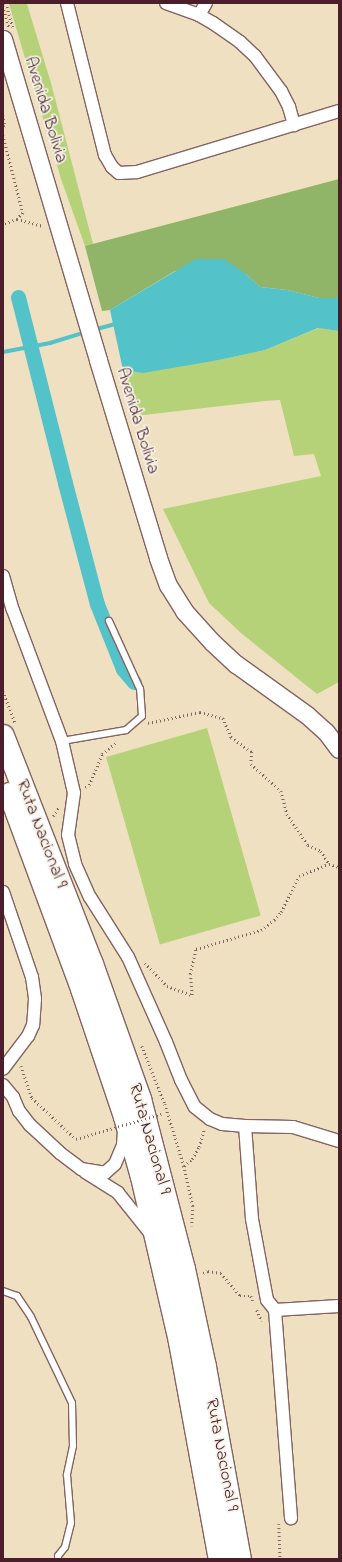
<!DOCTYPE html>
<style>
body{margin:0}
#map{position:relative;width:342px;height:1562px;overflow:hidden;background:#efe0c1;font-family:"Indie Flower",sans-serif}
div>[style]{position:absolute}
.green>*{inset:0;background:#b6d278;transform-origin:0 0}
.forest>*{inset:0;background:#90b468}
.water>*{inset:0;background:#54c2c9}
.stream>*{height:4px;margin:-2px;padding:0 2px;transform-origin:2px;border-radius:2px;background:#54c2c9}
.canal>*{height:15px;margin:-7.5px;padding:0 7.5px;transform-origin:7.5px;border-radius:7.5px;background:#54c2c9}
.path>*{height:2.5px;margin-top:-1.25px;transform-origin:0;background:repeating-linear-gradient(90deg,#846360 0 1px,transparent 0 4px)}
.roads{filter:drop-shadow(1px 0 #846360) drop-shadow(-1px 0 #846360) drop-shadow(0 1px #846360) drop-shadow(0 -1px #846360)}
.lane>*{height:6px;margin:-3px;padding:0 3px;transform-origin:3px;border-radius:3px;background:#fff}
.street>*{height:12px;margin:-6px;padding:0 6px;transform-origin:6px;border-radius:6px;background:#fff}
.secondary>*{height:17px;margin:-8.5px;padding:0 8.5px;transform-origin:8.5px;border-radius:8.5px;background:#fff}
.highway>*{height:22px;margin:-11px;padding:0 11px;transform-origin:11px;border-radius:11px;background:#fff}
.path-bridge>*{height:2.5px;margin-top:-1.25px;transform-origin:0;background:repeating-linear-gradient(90deg,#846360 0 1px,transparent 0 4px)}
span{translate:-50% -50%;white-space:nowrap;text-align:center;line-height:1.15;-webkit-text-stroke:3.5px #f7f3e8;paint-order:stroke}
.street-label{font-size:18px;color:#4a1f2b}
.frame{position:absolute;inset:0;border:4px solid #4a1f2b;pointer-events:none}
</style>
<div id="map">
<div class="green">
<i style="clip-path:polygon(9px 4px,27px 4px,51px 83px,93px 244px,85px 246px,61px 179px)"></i>
<i style="clip-path:polygon(319px 328px,339px 331px,339px 682px,317px 694px,241px 633px,209px 603px,163px 509px,321px 476px,314px 454px,294px 456px,280px 400px,265px 401px,135px 416px,122px 371px,219px 360px,265px 350px)"></i>
<i style="left:207px;top:728px;width:195px;height:105px;rotate:74deg"></i>
</div>
<div class="forest">
<i style="clip-path:polygon(339px 179px,339px 298px,319px 298px,287px 290px,260px 287px,246px 274px,175px 271px,110px 310px,102px 311px,85px 246px)"></i>
</div>
<div class="water">
<i style="clip-path:polygon(196px 259px,224px 259px,246px 274px,260px 287px,287px 290px,319px 298px,339px 298px,339px 331px,318px 328px,265px 350px,219px 360px,143px 373px,123px 370px,110px 310px)"></i>
</div>
<div class="stream">
<i style="left:93px;top:330px;width:27px;rotate:-15deg"></i>
<i style="left:3px;top:352px;width:48px;rotate:-10.8deg"></i>
<i style="left:50px;top:343px;width:38px;rotate:-17deg"></i>
</div>
<div class="canal">
<i style="left:18px;top:297px;width:192px;rotate:75.8deg"></i>
<i style="left:65px;top:483px;width:125px;rotate:75.2deg"></i>
<i style="left:97px;top:604px;width:70px;rotate:68.2deg"></i>
<i style="left:123px;top:669px;width:17px;rotate:50deg"></i>
</div>
<div class="path">
<i style="left:6px;top:3px;width:25px;rotate:74deg"></i>
<i style="left:3px;top:6px;width:22px;rotate:74deg"></i>
<i style="left:3px;top:115px;width:11px;rotate:80deg"></i>
<i style="left:5px;top:126px;width:2px;rotate:153deg"></i>
<i style="left:3px;top:135px;width:81px;rotate:75.6deg"></i>
<i style="left:23px;top:213px;width:8px;rotate:135deg"></i>
<i style="left:17px;top:219px;width:15px;rotate:157deg"></i>
<i style="left:17px;top:219px;width:27px;rotate:15deg"></i>
<i style="left:3px;top:691px;width:34px;rotate:69deg"></i>
<i style="left:148px;top:723px;width:53px;rotate:-11.9deg"></i>
<i style="left:200px;top:712px;width:24px;rotate:15deg"></i>
<i style="left:223px;top:718px;width:21px;rotate:67deg"></i>
<i style="left:231px;top:737px;width:26px;rotate:36deg"></i>
<i style="left:252px;top:752px;width:12px;rotate:95deg"></i>
<i style="left:251px;top:764px;width:40px;rotate:42deg"></i>
<i style="left:281px;top:791px;width:24px;rotate:75deg"></i>
<i style="left:287px;top:814px;width:37px;rotate:56deg"></i>
<i style="left:308px;top:845px;width:14px;rotate:25deg"></i>
<i style="left:321px;top:851px;width:15px;rotate:58deg"></i>
<i style="left:85px;top:787px;width:4px;rotate:-27deg"></i>
<i style="left:89px;top:785px;width:34px;rotate:-67deg"></i>
<i style="left:102px;top:754px;width:19px;rotate:-39deg"></i>
<i style="left:53px;top:816px;width:11px;rotate:-56deg"></i>
<i style="left:145px;top:963px;width:32px;rotate:46deg"></i>
<i style="left:167px;top:986px;width:27px;rotate:20deg"></i>
<i style="left:192px;top:995px;width:21px;rotate:-95deg"></i>
<i style="left:190px;top:974px;width:26px;rotate:-77deg"></i>
<i style="left:196px;top:949px;width:68px;rotate:-16.3deg"></i>
<i style="left:261px;top:930px;width:16px;rotate:-38deg"></i>
<i style="left:274px;top:920px;width:11px;rotate:-49deg"></i>
<i style="left:281px;top:912px;width:40px;rotate:-63.4deg"></i>
<i style="left:299px;top:876px;width:32px;rotate:-22deg"></i>
<i style="left:329px;top:864px;width:10px;rotate:17deg"></i>
<i style="left:142px;top:1046px;width:62px;rotate:68.4deg"></i>
<i style="left:165px;top:1104px;width:65px;rotate:73deg"></i>
<i style="left:184px;top:1166px;width:41px;rotate:77.3deg"></i>
<i style="left:193px;top:1206px;width:20px;rotate:93deg"></i>
<i style="left:21px;top:1066px;width:34px;rotate:71deg"></i>
<i style="left:32px;top:1098px;width:60px;rotate:43deg"></i>
<i style="left:184px;top:1166px;width:11px;rotate:-41deg"></i>
<i style="left:192px;top:1159px;width:14px;rotate:-60deg"></i>
<i style="left:199px;top:1147px;width:19px;rotate:-74deg"></i>
<i style="left:203px;top:1273px;width:5px;rotate:-22deg"></i>
<i style="left:208px;top:1271px;width:13px;rotate:9deg"></i>
<i style="left:221px;top:1273px;width:30px;rotate:50deg"></i>
<i style="left:240px;top:1296px;width:11px"></i>
<i style="left:251px;top:1296px;width:5px;rotate:68deg"></i>
<i style="left:257px;top:1310px;width:12px;rotate:66deg"></i>
<i style="left:279px;top:1524px;width:35px;rotate:88deg"></i>
</div>
<div class="roads">
<div class="lane">
<i style="left:62px;top:741px;width:65px;rotate:-9.8deg"></i>
<i style="left:126px;top:730px;width:21px;rotate:-41deg"></i>
<i style="left:142px;top:716px;width:27px;rotate:-94deg"></i>
<i style="left:140px;top:689px;width:75px;rotate:-114.5deg"></i>
<i style="left:3px;top:1291px;width:15px;rotate:20deg"></i>
<i style="left:17px;top:1296px;width:25px;rotate:56deg"></i>
<i style="left:31px;top:1317px;width:95px;rotate:64.5deg"></i>
<i style="left:72px;top:1403px;width:43px;rotate:88.7deg"></i>
<i style="left:73px;top:1446px;width:30px;rotate:102deg"></i>
<i style="left:67px;top:1475px;width:48px;rotate:85.2deg"></i>
<i style="left:71px;top:1523px;width:25px;rotate:104deg"></i>
<i style="left:65px;top:1547px;width:11px;rotate:128deg"></i>
<i style="left:58px;top:1556px;width:3px;rotate:90deg"></i>
</div>
<div class="street">
<i style="left:67px;top:3px;width:157px;rotate:76deg"></i>
<i style="left:105px;top:155px;width:14px;rotate:60deg"></i>
<i style="left:112px;top:167px;width:9px;rotate:41deg"></i>
<i style="left:119px;top:173px;width:18px;rotate:-3deg"></i>
<i style="left:137px;top:172px;width:211px;rotate:-16.8deg"></i>
<i style="left:166px;top:3px;width:35px;rotate:20deg"></i>
<i style="left:199px;top:15px;width:16px;rotate:30deg"></i>
<i style="left:213px;top:23px;width:33px;rotate:35deg"></i>
<i style="left:240px;top:42px;width:21px;rotate:43deg"></i>
<i style="left:255px;top:56px;width:44px;rotate:53.4deg"></i>
<i style="left:281px;top:91px;width:18px;rotate:63deg"></i>
<i style="left:289px;top:107px;width:19px;rotate:74deg"></i>
<i style="left:199px;top:15px;width:14px;rotate:-60deg"></i>
<i style="left:3px;top:576px;width:35px;rotate:74deg"></i>
<i style="left:13px;top:610px;width:140px;rotate:69.5deg"></i>
<i style="left:62px;top:741px;width:53px;rotate:77deg"></i>
<i style="left:74px;top:793px;width:42px;rotate:98.1deg"></i>
<i style="left:68px;top:835px;width:30px;rotate:76deg"></i>
<i style="left:75px;top:864px;width:36px;rotate:66deg"></i>
<i style="left:90px;top:897px;width:71px;rotate:57.7deg"></i>
<i style="left:128px;top:957px;width:93px;rotate:65.9deg"></i>
<i style="left:166px;top:1042px;width:41px;rotate:68.5deg"></i>
<i style="left:181px;top:1080px;width:30px;rotate:63deg"></i>
<i style="left:195px;top:1107px;width:19px;rotate:39deg"></i>
<i style="left:210px;top:1119px;width:13px;rotate:23deg"></i>
<i style="left:222px;top:1124px;width:23px;rotate:5deg"></i>
<i style="left:245px;top:1126px;width:48px;rotate:1.2deg"></i>
<i style="left:293px;top:1127px;width:48px;rotate:16.9deg"></i>
<i style="left:3px;top:892px;width:90px;rotate:71.2deg"></i>
<i style="left:32px;top:977px;width:22px;rotate:82deg"></i>
<i style="left:35px;top:999px;width:26px;rotate:94deg"></i>
<i style="left:33px;top:1025px;width:12px;rotate:114deg"></i>
<i style="left:28px;top:1036px;width:41px;rotate:127.1deg"></i>
<i style="left:3px;top:1085px;width:16px;rotate:50deg"></i>
<i style="left:13px;top:1097px;width:15px;rotate:67deg"></i>
<i style="left:19px;top:1111px;width:18px;rotate:52deg"></i>
<i style="left:30px;top:1125px;width:41px;rotate:43deg"></i>
<i style="left:60px;top:1153px;width:26px;rotate:37deg"></i>
<i style="left:81px;top:1169px;width:24px;rotate:9deg"></i>
<i style="left:105px;top:1173px;width:13px;rotate:-42deg"></i>
<i style="left:115px;top:1164px;width:21px;rotate:-67deg"></i>
<i style="left:123px;top:1145px;width:14px;rotate:-86deg"></i>
<i style="left:245px;top:1126px;width:93px;rotate:85.7deg"></i>
<i style="left:252px;top:1219px;width:82px;rotate:79.5deg"></i>
<i style="left:267px;top:1300px;width:13px;rotate:51deg"></i>
<i style="left:275px;top:1310px;width:64px;rotate:-3.6deg"></i>
<i style="left:85px;top:1172px;width:39px;rotate:32deg"></i>
<i style="left:118px;top:1193px;width:53px;rotate:51.2deg"></i>
<i style="left:275px;top:1310px;width:209px;rotate:85.6deg"></i>
</div>
<div class="secondary">
<i style="left:3px;top:39px;width:335px;rotate:73.5deg"></i>
<i style="left:98px;top:360px;width:207px;rotate:73.1deg"></i>
<i style="left:158px;top:558px;width:29px;rotate:70deg"></i>
<i style="left:168px;top:585px;width:31px;rotate:58deg"></i>
<i style="left:184px;top:611px;width:42px;rotate:47.9deg"></i>
<i style="left:212px;top:642px;width:33px;rotate:43deg"></i>
<i style="left:236px;top:664px;width:87px;rotate:35.7deg"></i>
<i style="left:307px;top:715px;width:25px;rotate:42deg"></i>
<i style="left:326px;top:732px;width:21px;rotate:53deg"></i>
</div>
<div class="highway">
<i style="left:3px;top:736px;width:245px;rotate:68.7deg"></i>
<i style="left:92px;top:964px;width:143px;rotate:70.4deg"></i>
<i style="left:140px;top:1099px;width:176px;rotate:75.5deg"></i>
<i style="left:184px;top:1269px;width:100px;rotate:77.9deg"></i>
<i style="left:205px;top:1367px;width:195px;rotate:79.7deg"></i>
<i style="left:10px;top:794px;width:208px;rotate:69.7deg"></i>
<i style="left:82px;top:989px;width:135px;rotate:71.4deg"></i>
<i style="left:125px;top:1117px;width:62px;rotate:74.2deg"></i>
<i style="left:142px;top:1177px;width:169px;rotate:77deg"></i>
<i style="left:180px;top:1342px;width:221px;rotate:79.6deg"></i>
</div>
</div>
<div class="path-bridge">
<i style="left:76px;top:1139px;width:89px;rotate:-16.4deg"></i>
</div>
<div class="street-label">
<span style="left:45px;top:110px;rotate:73deg">Avenida Bolivia</span>
<span style="left:137px;top:421px;rotate:73deg">Avenida Bolivia</span>
<span style="left:41px;top:834px;rotate:69deg">Ruta Nacional 9</span>
<span style="left:149px;top:1139px;rotate:74deg">Ruta Nacional 9</span>
<span style="left:221px;top:1455px;rotate:79deg">Ruta Nacional 9</span>
</div>
<div class="frame"></div>
</div>
